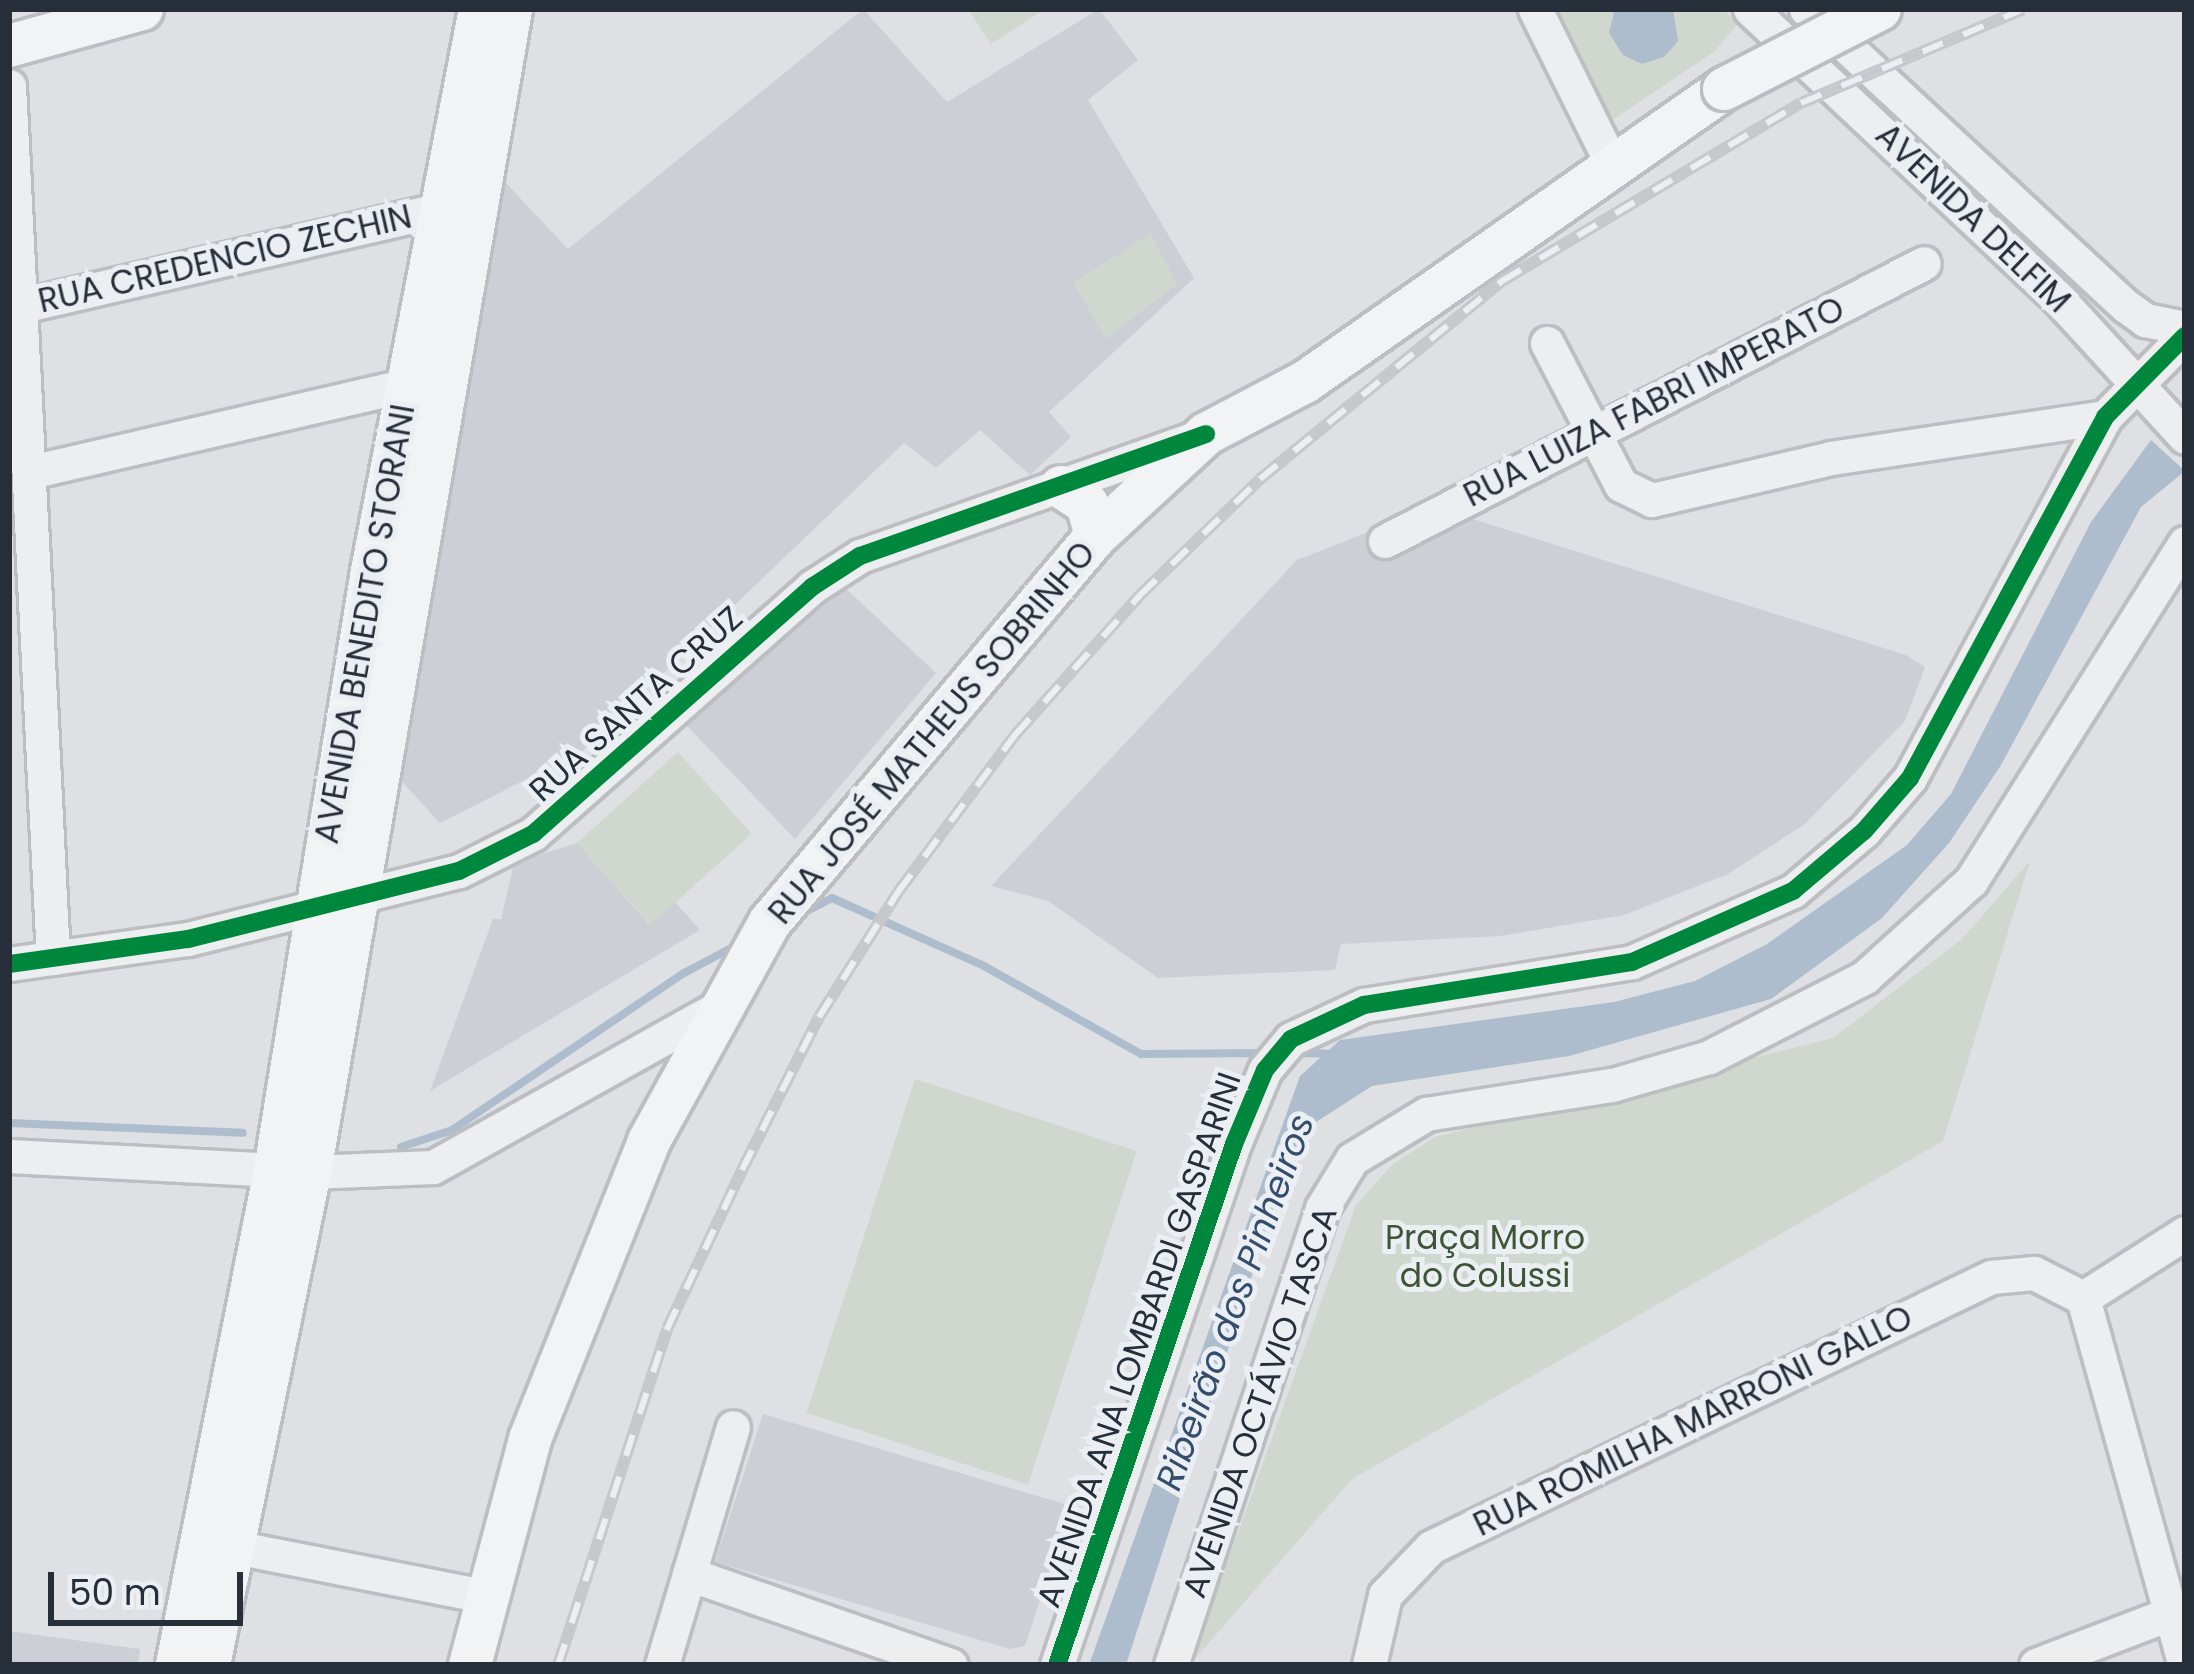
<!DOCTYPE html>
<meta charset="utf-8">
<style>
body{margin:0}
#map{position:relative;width:2194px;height:1674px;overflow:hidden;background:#dee0e3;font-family:Poppins,sans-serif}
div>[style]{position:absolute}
.built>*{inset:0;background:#ccd0d6}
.green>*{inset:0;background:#cfd7ce;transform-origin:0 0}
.water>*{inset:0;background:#adbdcd}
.stream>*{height:8px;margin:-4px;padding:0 4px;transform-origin:4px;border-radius:4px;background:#adbdcd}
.roads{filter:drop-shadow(3px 0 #bcbec1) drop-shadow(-3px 0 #bcbec1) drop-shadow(0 3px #bcbec1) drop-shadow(0 -3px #bcbec1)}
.minor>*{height:33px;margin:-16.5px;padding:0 16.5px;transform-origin:16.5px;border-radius:16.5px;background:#edeef0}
.major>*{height:42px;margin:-21px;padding:0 21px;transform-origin:21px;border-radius:21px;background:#f2f3f4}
.rail>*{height:12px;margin-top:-6px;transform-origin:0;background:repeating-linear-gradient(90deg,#ebeef3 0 22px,#c6c8cb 0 44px);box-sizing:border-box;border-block:3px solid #c6c8cb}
.bridges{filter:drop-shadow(3px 0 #bbbdc1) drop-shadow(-3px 0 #bbbdc1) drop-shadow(0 3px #bbbdc1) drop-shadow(0 -3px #bbbdc1)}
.major-bridge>*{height:42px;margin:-21px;padding:0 21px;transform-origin:21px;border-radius:21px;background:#f2f3f4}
.cycleway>*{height:18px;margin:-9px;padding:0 9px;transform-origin:9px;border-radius:9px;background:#00873e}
span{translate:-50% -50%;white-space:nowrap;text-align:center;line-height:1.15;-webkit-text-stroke:10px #ebeef3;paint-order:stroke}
.street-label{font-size:33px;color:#262e3a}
.park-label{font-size:33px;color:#3b5535}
.water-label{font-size:36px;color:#334d6c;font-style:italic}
.frame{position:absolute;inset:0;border:12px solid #262e3a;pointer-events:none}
.scale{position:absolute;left:48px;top:1572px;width:195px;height:54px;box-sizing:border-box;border:6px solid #262e3a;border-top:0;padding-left:15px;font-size:36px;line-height:42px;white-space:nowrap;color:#262e3a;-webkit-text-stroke:9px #ebeef3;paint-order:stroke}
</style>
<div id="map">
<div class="built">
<i style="clip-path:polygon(863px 9px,947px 102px,1099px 9px,1138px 60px,1088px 100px,1194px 278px,1049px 412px,1071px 437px,1030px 475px,980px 430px,936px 468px,904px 443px,582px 751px,440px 823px,385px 763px,487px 195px,503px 180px,568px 249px)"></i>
<i style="clip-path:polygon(1457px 514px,1906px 655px,1925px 667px,1905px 721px,1805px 824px,1728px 874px,1624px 915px,1501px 936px,1341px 944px,1335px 970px,1158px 978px,1048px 901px,991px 886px,1297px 560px,1373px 530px,1386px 560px)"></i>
<i style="clip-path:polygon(841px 584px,936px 673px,795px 839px,687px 726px)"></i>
<i style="clip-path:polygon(577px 843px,649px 924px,675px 902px,700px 930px,430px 1091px,493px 919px,501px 919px,514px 863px)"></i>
<i style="clip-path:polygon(763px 1414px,1071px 1506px,1025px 1646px,1010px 1649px,715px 1562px)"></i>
<i style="clip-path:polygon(9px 1631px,140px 1649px,138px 1665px,9px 1665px)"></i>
</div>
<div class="green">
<i style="clip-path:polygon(968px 9px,1045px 9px,991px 44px)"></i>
<i style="clip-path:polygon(1553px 9px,1723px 9px,1737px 24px,1715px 51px,1605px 125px)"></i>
<i style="clip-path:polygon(1151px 233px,1177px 284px,1106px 339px,1073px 283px)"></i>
<i style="left:678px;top:752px;width:110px;height:136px;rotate:48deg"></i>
<i style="clip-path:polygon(2030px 861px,1943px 1141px,1352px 1479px,1191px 1663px,1356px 1205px,1392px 1165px,1435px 1137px,1833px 1038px,1962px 939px)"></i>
<i style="left:915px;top:1079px;width:233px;height:351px;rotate:18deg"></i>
</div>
<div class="water">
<i style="clip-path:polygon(1615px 9px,1673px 9px,1678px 41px,1664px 57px,1642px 64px,1623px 55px,1609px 33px)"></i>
<i style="clip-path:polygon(2151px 440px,2185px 471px,2141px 507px,2001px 765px,1949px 843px,1882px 918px,1771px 999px,1569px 1056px,1372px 1086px,1313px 1124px,1276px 1201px,1126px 1665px,1089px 1665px,1300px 1076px,1340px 1040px,1614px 1002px,1695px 981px,1767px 944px,1907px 845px,1951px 794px,2091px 522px)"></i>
</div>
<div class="stream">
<i style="left:799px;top:915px;width:37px;rotate:-27deg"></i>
<i style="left:832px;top:898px;width:167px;rotate:24.1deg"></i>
<i style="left:984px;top:966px;width:180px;rotate:29.3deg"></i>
<i style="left:1141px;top:1054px;width:124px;rotate:-0.5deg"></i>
<i style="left:1292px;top:1053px;width:39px;rotate:1deg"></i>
<i style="left:9px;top:1123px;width:234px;rotate:2.4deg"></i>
<i style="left:401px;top:1147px;width:54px;rotate:-18.4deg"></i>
<i style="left:452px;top:1130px;width:280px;rotate:-34.1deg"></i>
<i style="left:684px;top:973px;width:60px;rotate:-27.8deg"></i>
</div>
<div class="roads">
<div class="minor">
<i style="left:1535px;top:9px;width:178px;rotate:63.6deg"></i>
<i style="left:1750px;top:9px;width:420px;rotate:43.2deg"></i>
<i style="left:2056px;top:296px;width:191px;rotate:47.5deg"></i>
<i style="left:1806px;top:9px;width:437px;rotate:42.9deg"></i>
<i style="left:2126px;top:306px;width:24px;rotate:36deg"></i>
<i style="left:2145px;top:320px;width:41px;rotate:11.3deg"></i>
<i style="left:9px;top:86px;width:873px;rotate:87.11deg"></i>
<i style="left:9px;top:309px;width:443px;rotate:-13deg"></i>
<i style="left:1547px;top:343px;width:160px;rotate:62.5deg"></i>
<i style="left:1621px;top:485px;width:34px;rotate:26deg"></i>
<i style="left:1652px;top:500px;width:184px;rotate:-13.2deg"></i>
<i style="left:1831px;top:458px;width:277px;rotate:-8.5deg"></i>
<i style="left:30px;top:472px;width:387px;rotate:-13deg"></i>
<i style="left:1385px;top:541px;width:606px;rotate:-27.28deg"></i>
<i style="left:9px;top:964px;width:181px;rotate:-8deg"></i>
<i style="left:188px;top:939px;width:279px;rotate:-14.1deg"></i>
<i style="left:459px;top:871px;width:83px;rotate:-26.6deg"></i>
<i style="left:533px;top:834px;width:373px;rotate:-41.5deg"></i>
<i style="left:812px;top:587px;width:57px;rotate:-32.9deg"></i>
<i style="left:860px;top:556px;width:353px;rotate:-19.4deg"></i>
<i style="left:9px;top:1156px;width:301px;rotate:3deg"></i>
<i style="left:310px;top:1172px;width:123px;rotate:-2.3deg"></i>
<i style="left:433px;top:1167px;width:334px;rotate:-29.2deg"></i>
<i style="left:2083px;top:1298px;width:381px;rotate:74.5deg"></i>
<i style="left:2083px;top:1298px;width:121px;rotate:-32.5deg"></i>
<i style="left:209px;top:1542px;width:280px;rotate:11.1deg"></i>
<i style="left:689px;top:1574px;width:277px;rotate:19.2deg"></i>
<i style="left:662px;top:1665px;width:248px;rotate:-73.4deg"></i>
<i style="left:1057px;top:1665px;width:550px;rotate:-71.24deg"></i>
<i style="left:1234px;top:1144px;width:80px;rotate:-67.3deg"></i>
<i style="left:1265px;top:1070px;width:40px;rotate:-50deg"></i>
<i style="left:1291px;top:1039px;width:81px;rotate:-25deg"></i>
<i style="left:1364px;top:1005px;width:271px;rotate:-9.1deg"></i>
<i style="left:1632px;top:962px;width:176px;rotate:-23.8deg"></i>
<i style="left:1793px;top:891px;width:93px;rotate:-40.2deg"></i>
<i style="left:1864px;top:831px;width:70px;rotate:-49deg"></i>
<i style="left:1910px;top:778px;width:410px;rotate:-61.6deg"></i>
<i style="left:2105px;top:417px;width:114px;rotate:-45.4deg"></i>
<i style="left:1171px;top:1665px;width:481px;rotate:-71.7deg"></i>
<i style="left:1322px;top:1208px;width:57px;rotate:-58.5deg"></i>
<i style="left:1352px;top:1159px;width:87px;rotate:-31.3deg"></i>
<i style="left:1426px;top:1114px;width:188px;rotate:-8.9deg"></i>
<i style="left:1612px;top:1085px;width:101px;rotate:-16.1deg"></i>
<i style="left:1709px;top:1057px;width:175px;rotate:-27.1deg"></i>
<i style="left:1865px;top:977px;width:143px;rotate:-42.2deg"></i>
<i style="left:1971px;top:881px;width:400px;rotate:-57.7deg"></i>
<i style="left:1369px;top:1665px;width:72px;rotate:-77.1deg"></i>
<i style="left:1385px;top:1595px;width:66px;rotate:-46.2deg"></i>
<i style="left:1431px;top:1547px;width:622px;rotate:-25.74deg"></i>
<i style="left:1991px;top:1277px;width:43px;rotate:-5.3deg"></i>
<i style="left:2034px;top:1273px;width:55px;rotate:27deg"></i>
<i style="left:2036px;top:1665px;width:142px;rotate:-21deg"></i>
</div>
<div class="major">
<i style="left:9px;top:46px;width:138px;rotate:-15.5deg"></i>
<i style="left:1061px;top:487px;width:31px;rotate:33deg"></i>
<i style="left:1087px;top:504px;width:33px;rotate:74deg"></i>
<i style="left:177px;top:1665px;width:505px;rotate:-78.8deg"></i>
<i style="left:275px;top:1170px;width:607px;rotate:-80.8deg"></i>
<i style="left:372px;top:571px;width:572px;rotate:-79.12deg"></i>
<i style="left:209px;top:1665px;width:503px;rotate:-78.42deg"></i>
<i style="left:310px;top:1172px;width:1180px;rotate:-80.19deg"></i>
<i style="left:470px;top:1665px;width:234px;rotate:-75.1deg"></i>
<i style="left:530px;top:1439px;width:321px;rotate:-68.2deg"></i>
<i style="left:649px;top:1141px;width:250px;rotate:-61.1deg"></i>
<i style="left:770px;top:922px;width:505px;rotate:-49.82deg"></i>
<i style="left:1096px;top:536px;width:150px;rotate:-42.8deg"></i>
<i style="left:1206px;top:434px;width:112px;rotate:-27.7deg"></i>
<i style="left:1305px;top:382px;width:511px;rotate:-34.96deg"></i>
</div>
</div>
<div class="rail">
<i style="left:558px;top:1665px;width:353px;rotate:-72deg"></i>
<i style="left:667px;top:1329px;width:176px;rotate:-64.7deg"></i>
<i style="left:742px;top:1170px;width:171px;rotate:-63.3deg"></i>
<i style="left:819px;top:1017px;width:148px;rotate:-57.7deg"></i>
<i style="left:898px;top:892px;width:196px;rotate:-53.3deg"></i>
<i style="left:1015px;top:735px;width:188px;rotate:-48.2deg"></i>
<i style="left:1140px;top:595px;width:167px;rotate:-44deg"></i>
<i style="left:1260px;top:479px;width:313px;rotate:-39.3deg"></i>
<i style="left:1502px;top:281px;width:348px;rotate:-30.8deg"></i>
<i style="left:1801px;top:103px;width:241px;rotate:-22.9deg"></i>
</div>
<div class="bridges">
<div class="major-bridge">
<i style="left:1724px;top:89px;width:175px;rotate:-27.1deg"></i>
</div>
</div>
<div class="cycleway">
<i style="left:9px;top:964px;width:181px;rotate:-8deg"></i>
<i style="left:188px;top:939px;width:279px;rotate:-14.1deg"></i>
<i style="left:459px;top:871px;width:83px;rotate:-26.6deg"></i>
<i style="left:533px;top:834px;width:373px;rotate:-41.5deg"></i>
<i style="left:812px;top:587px;width:57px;rotate:-32.9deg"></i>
<i style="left:860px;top:556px;width:367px;rotate:-19.4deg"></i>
<i style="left:1057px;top:1665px;width:550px;rotate:-71.24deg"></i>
<i style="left:1234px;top:1144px;width:80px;rotate:-67.3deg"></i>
<i style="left:1265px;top:1070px;width:40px;rotate:-50deg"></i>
<i style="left:1291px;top:1039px;width:81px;rotate:-25deg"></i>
<i style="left:1364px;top:1005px;width:271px;rotate:-9.1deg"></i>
<i style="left:1632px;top:962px;width:176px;rotate:-23.8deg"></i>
<i style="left:1793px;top:891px;width:93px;rotate:-40.2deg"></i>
<i style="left:1864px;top:831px;width:70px;rotate:-49deg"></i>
<i style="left:1910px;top:778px;width:410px;rotate:-61.6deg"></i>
<i style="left:2105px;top:417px;width:114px;rotate:-45.4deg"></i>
</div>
<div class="street-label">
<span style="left:1973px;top:218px;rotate:44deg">AVENIDA DELFIM</span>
<span style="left:225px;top:259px;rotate:-13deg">RUA CREDENCIO ZECHIN</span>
<span style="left:1654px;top:402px;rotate:-27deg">RUA LUIZA FABRI IMPERATO</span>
<span style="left:365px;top:624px;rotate:-80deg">AVENIDA BENEDITO STORANI</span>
<span style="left:636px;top:704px;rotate:-42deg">RUA SANTA CRUZ</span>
<span style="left:932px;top:733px;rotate:-50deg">RUA JOSÉ MATHEUS SOBRINHO</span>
<span style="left:1139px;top:1340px;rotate:-71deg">AVENIDA ANA LOMBARDI GASPARINI</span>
<span style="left:1260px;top:1402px;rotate:-71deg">AVENIDA OCTÁVIO TASCA</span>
<span style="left:1693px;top:1421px;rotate:-26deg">RUA ROMILHA MARRONI GALLO</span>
</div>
<div class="park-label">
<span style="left:1485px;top:1257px">Praça Morro<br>do Colussi</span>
</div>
<div class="water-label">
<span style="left:1235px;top:1302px;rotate:-70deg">Ribeirão dos Pinheiros</span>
</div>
<div class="frame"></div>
<div class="scale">50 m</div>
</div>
